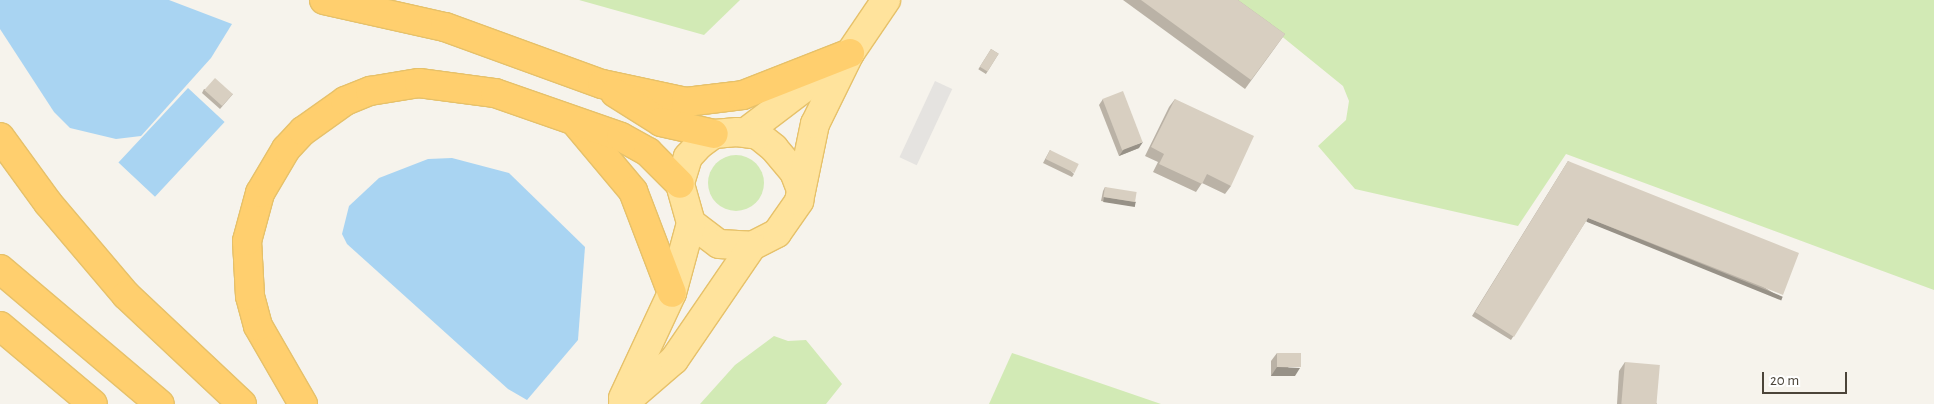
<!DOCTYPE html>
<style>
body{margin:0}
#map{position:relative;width:1934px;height:404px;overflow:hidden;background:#f6f3ec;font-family:"Alegreya Sans",sans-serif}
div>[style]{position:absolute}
.green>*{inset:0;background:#d2eab5}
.round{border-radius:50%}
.parking>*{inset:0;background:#e5e3e0;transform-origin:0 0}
.water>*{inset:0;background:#a9d4f2;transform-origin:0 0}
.roads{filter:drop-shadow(1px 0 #e6c16a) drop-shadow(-1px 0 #e6c16a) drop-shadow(0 1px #e6c16a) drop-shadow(0 -1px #e6c16a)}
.major>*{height:28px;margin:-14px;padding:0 14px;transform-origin:14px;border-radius:14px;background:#ffe39c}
.highway>*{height:28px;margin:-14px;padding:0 14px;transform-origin:14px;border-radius:14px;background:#ffcf6e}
.wall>*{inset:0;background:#bab2a6;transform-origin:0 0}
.shaded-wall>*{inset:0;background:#979187;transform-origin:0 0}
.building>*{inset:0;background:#d8cfc1;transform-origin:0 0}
span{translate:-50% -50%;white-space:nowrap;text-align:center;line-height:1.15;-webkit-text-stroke:5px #fff;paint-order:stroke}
.scale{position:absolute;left:1762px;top:372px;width:85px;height:22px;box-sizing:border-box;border:2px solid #4b4439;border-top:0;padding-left:6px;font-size:15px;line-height:18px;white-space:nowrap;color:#4b4439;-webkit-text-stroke:4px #fff;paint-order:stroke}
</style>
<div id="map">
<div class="green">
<i style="clip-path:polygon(579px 0,740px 0,704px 35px)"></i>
<i style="clip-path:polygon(1237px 0,1934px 0,1934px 290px,1566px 154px,1518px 226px,1355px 189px,1318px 146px,1346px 120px,1349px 101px,1343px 86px)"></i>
<i class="round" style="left:708px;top:155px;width:56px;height:56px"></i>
<i style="clip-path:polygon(774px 336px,788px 341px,806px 340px,842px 384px,826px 404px,700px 404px,735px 365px)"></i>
<i style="clip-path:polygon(1012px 353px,1161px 404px,989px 404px)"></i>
</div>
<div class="parking">
<i style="left:935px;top:81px;width:19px;height:84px;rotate:25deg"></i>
</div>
<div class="water">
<i style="clip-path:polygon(0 0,169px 0,232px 24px,211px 58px,141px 136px,116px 139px,70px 128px,54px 112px,0 29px)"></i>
<i style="left:188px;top:88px;width:50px;height:102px;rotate:43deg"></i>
<i style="clip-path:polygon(452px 158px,509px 173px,585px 247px,578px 340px,527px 400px,508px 389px,347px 244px,342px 234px,349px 206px,379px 178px,428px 159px)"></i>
</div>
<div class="roads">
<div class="major">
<i style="left:746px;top:132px;width:114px;rotate:-37.2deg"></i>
<i style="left:801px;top:190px;width:19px;rotate:-111deg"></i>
<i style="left:794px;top:172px;width:31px;rotate:-130deg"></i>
<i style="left:774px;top:148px;width:21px;rotate:-141deg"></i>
<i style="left:758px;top:135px;width:21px;rotate:-172deg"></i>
<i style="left:737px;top:132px;width:23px;rotate:175deg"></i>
<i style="left:714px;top:134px;width:17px;rotate:144deg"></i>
<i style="left:700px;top:144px;width:18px;rotate:133deg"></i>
<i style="left:688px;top:157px;width:28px;rotate:107deg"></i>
<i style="left:680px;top:184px;width:41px;rotate:74.2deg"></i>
<i style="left:691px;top:223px;width:35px;rotate:37deg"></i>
<i style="left:719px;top:244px;width:33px;rotate:3deg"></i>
<i style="left:752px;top:246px;width:28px;rotate:-27deg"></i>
<i style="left:777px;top:233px;width:39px;rotate:-55deg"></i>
<i style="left:799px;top:201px;width:79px;rotate:-78.3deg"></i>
<i style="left:815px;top:124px;width:79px;rotate:-63.8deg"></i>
<i style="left:850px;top:53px;width:64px;rotate:-55.8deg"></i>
<i style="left:623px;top:398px;width:116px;rotate:-65deg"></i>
<i style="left:672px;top:293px;width:73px;rotate:-74.8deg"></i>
<i style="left:623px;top:404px;width:67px;rotate:-40.8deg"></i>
<i style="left:674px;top:360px;width:138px;rotate:-55.6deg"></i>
</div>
<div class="highway">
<i style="left:324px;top:0;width:124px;rotate:12.6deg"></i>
<i style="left:445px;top:27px;width:167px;rotate:20deg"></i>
<i style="left:602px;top:84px;width:86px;rotate:12.1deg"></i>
<i style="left:686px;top:102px;width:57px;rotate:-7deg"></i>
<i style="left:743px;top:95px;width:115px;rotate:-21.4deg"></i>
<i style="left:615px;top:93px;width:54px;rotate:32.2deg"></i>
<i style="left:661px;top:122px;width:54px;rotate:12.8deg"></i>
<i style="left:576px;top:123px;width:89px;rotate:50deg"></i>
<i style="left:633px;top:191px;width:109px;rotate:69.1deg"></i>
<i style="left:0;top:137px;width:82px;rotate:54deg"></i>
<i style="left:48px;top:203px;width:121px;rotate:49.7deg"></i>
<i style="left:126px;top:295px;width:159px;rotate:43.2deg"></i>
<i style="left:0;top:269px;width:209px;rotate:40.2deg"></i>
<i style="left:0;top:326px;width:121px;rotate:40deg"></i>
<i style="left:303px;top:404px;width:90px;rotate:-120deg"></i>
<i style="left:258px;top:326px;width:31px;rotate:-105deg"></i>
<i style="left:250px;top:296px;width:55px;rotate:-93.1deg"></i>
<i style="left:247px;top:241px;width:50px;rotate:-74.8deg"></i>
<i style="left:260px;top:193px;width:51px;rotate:-59.4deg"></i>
<i style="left:286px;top:149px;width:25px;rotate:-47deg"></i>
<i style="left:303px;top:131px;width:52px;rotate:-35.5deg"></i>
<i style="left:345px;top:101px;width:27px;rotate:-22deg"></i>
<i style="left:370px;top:91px;width:50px;rotate:-9.3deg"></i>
<i style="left:419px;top:83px;width:77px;rotate:7.5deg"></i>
<i style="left:495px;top:93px;width:133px;rotate:19.2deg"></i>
<i style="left:621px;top:137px;width:31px;rotate:29deg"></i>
<i style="left:648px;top:152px;width:45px;rotate:45deg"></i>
</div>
</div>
<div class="wall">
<i style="clip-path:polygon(1123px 0,1238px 0,1285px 34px,1245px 89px)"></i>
<i style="left:991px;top:49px;width:9px;height:24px;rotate:32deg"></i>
<i style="clip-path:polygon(204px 89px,233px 94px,220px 109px,202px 93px)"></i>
<i style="clip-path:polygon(1103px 99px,1139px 148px,1119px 156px,1099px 105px)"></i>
<i style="clip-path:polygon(1175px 99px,1231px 186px,1225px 194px,1202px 183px,1196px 192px,1153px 172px,1158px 162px,1145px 156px,1169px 107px)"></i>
<i style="clip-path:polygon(1050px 150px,1074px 174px,1072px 177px,1043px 163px)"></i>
<i style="clip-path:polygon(1568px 161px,1781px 298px,1586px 221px,1511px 340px,1472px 316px)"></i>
<i style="clip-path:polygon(1105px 187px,1136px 202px,1133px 206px,1101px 201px,1103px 191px)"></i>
<i style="clip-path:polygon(1277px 353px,1295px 376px,1271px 376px,1271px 361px)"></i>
<i style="clip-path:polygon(1625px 362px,1657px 404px,1617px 404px,1619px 371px)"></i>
</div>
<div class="shaded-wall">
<i style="clip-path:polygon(1143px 142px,1139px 148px,1119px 156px,1124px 149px)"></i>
<i style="left:1104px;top:197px;width:32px;height:5px;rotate:9deg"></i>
<i style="left:1588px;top:218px;width:210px;height:4px;rotate:22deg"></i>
<i style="clip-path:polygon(1277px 367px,1300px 368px,1295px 376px,1271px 376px)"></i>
</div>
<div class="building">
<i style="clip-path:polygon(1141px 0,1238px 0,1285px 34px,1251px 80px)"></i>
<i style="left:991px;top:49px;width:9px;height:21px;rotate:32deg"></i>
<i style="left:215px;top:78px;width:24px;height:16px;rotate:42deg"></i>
<i style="left:1123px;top:91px;width:55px;height:22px;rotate:69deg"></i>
<i style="clip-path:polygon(1175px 99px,1254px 136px,1231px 186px,1207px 174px,1202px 184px,1159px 164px,1164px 154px,1151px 147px)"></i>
<i style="left:1050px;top:150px;width:32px;height:10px;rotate:26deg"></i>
<i style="clip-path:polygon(1568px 161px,1799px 253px,1783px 295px,1588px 218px,1514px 337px,1475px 312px)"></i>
<i style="left:1105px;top:187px;width:32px;height:10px;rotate:9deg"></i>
<i style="left:1277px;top:353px;width:24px;height:14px"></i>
<i style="left:1625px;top:362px;width:35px;height:42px;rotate:5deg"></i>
</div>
<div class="scale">20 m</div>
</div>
